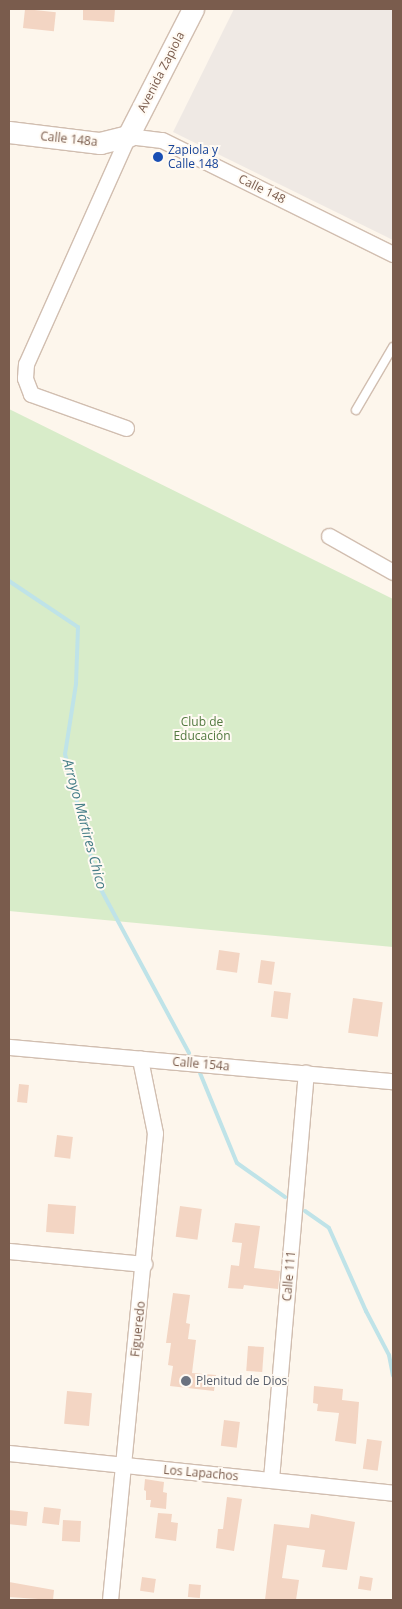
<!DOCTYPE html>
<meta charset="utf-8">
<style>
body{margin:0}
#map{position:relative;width:402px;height:1609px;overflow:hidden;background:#fdf6ec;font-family:"Open Sans",sans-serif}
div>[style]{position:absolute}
.industrial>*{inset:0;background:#efe9e4}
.green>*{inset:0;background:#d8ecc9}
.stream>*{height:4px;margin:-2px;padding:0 2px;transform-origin:2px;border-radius:2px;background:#bfe3e8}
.building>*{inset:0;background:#f3d5c3;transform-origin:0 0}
.roads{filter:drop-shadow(1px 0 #d1beb0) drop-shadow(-1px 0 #d1beb0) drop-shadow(0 1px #d1beb0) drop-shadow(0 -1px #d1beb0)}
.lane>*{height:8px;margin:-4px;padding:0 4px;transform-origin:4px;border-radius:4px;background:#fff}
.street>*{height:15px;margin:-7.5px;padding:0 7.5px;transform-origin:7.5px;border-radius:7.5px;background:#fff}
.secondary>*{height:21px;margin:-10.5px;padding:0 10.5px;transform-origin:10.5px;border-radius:10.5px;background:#fff}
.dots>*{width:14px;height:14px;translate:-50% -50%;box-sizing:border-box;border:2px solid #fffaf3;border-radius:50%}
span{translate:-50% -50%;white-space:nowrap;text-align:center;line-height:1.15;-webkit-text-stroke:4px #fffaf3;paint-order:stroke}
.street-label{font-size:12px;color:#7a5c4d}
.transit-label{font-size:12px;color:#164399}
.left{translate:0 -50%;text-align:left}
.park-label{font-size:12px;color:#537a41}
.worship-label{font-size:12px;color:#5b616d}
.water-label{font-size:14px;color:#437c86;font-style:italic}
.frame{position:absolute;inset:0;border:10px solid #7a5c4d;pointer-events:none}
</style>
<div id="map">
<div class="industrial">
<i style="clip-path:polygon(234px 9px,393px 9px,393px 240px,173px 132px)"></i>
</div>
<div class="green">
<i style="clip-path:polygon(9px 409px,393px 599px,393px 947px,9px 911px)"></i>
</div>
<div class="stream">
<i style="left:9px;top:581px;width:83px;rotate:33.7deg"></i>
<i style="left:78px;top:627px;width:57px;rotate:92deg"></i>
<i style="left:76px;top:684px;width:71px;rotate:98.9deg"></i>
<i style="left:65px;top:754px;width:134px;rotate:75.8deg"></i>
<i style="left:98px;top:884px;width:192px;rotate:61.7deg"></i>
<i style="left:200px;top:1073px;width:97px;rotate:67.7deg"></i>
<i style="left:237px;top:1163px;width:59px;rotate:35.3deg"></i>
<i style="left:305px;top:1211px;width:29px;rotate:35deg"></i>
<i style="left:329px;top:1228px;width:91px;rotate:66deg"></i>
<i style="left:366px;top:1311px;width:50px;rotate:62.4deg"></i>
<i style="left:389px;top:1355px;width:21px;rotate:79deg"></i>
</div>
<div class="building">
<i style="left:25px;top:9px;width:31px;height:19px;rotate:6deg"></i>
<i style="clip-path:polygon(83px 9px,115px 9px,114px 22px,83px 20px)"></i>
<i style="left:219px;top:950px;width:21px;height:20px;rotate:8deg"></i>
<i style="left:261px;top:960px;width:14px;height:23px;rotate:8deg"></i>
<i style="left:274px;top:991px;width:17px;height:26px;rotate:7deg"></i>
<i style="left:353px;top:998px;width:30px;height:35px;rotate:8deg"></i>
<i style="left:19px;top:1084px;width:10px;height:18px;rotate:6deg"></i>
<i style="left:57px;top:1135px;width:16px;height:22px;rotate:7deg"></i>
<i style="left:48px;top:1204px;width:28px;height:28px;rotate:4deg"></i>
<i style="left:180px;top:1206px;width:22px;height:31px;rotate:8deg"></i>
<i style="clip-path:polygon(235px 1223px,260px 1226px,254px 1268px,280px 1271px,278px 1289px,244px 1285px,243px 1289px,228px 1288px,231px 1265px,239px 1266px,242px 1243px,232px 1242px)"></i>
<i style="clip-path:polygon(173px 1293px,190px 1295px,186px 1323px,190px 1324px,188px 1339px,196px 1340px,192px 1373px,216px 1375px,214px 1391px,170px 1386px,173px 1366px,168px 1365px,171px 1343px,166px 1343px)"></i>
<i style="left:248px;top:1346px;width:16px;height:25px;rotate:4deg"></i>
<i style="clip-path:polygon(314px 1386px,343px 1389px,342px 1400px,359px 1402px,356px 1444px,335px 1441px,339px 1413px,317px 1411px,318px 1404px,313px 1403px)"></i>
<i style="left:67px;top:1391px;width:25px;height:33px;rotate:5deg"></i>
<i style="left:224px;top:1420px;width:16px;height:26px;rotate:7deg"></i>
<i style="left:367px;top:1439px;width:15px;height:30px;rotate:8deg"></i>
<i style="clip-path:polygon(145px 1479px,164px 1482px,163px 1492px,167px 1493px,166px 1509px,150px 1507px,151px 1500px,146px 1500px,146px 1491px,144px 1490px)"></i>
<i style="clip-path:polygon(227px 1497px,242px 1499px,234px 1551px,216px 1548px,218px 1529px,223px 1529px)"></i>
<i style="left:44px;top:1507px;width:17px;height:16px;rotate:7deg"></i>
<i style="left:9px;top:1510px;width:19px;height:14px;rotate:6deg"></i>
<i style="clip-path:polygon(158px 1513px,172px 1514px,171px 1522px,178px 1523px,176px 1541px,155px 1538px)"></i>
<i style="clip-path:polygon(311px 1514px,355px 1522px,347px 1570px,322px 1567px,325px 1550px,287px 1545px,282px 1578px,299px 1580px,296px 1600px,265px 1600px,274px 1524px,309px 1528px)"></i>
<i style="left:63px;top:1520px;width:18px;height:21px;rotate:3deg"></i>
<i style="left:360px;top:1576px;width:13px;height:13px;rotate:9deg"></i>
<i style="left:142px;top:1577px;width:14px;height:14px;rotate:8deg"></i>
<i style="clip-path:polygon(9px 1582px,54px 1590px,53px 1600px,9px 1597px)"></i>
<i style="left:189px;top:1584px;width:12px;height:13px;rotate:5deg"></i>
</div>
<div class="roads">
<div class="lane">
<i style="left:356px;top:410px;width:73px;rotate:-59.6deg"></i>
</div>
<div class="street">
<i style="left:126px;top:428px;width:101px;rotate:-160.3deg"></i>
<i style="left:31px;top:394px;width:17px;rotate:-111deg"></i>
<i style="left:25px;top:378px;width:14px;rotate:-86deg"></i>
<i style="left:26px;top:364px;width:250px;rotate:-65.9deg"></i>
<i style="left:128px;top:136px;width:34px;rotate:7deg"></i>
<i style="left:162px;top:140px;width:258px;rotate:26.3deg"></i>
<i style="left:329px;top:536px;width:73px;rotate:29.4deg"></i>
<i style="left:9px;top:1047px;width:386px;rotate:5.1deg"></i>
<i style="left:9px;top:1251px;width:136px;rotate:5.5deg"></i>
<i style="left:9px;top:1453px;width:386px;rotate:5.9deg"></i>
<i style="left:271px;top:1479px;width:408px;rotate:-85.1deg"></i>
<i style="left:110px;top:1600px;width:469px;rotate:-84.5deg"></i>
<i style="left:155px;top:1133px;width:76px;rotate:-101.5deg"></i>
</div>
<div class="secondary">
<i style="left:9px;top:132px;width:92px;rotate:6.9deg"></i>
<i style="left:100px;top:143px;width:29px;rotate:-14deg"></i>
<i style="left:128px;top:136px;width:143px;rotate:-62.9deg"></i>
</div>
</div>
<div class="dots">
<i style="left:158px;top:157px;background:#1a4fb4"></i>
<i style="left:186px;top:1381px;background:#6b7280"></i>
</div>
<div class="street-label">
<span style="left:161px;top:72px;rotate:-63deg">Avenida Zapiola</span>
<span style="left:69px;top:139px;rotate:6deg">Calle 148a</span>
<span style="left:262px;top:189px;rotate:26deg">Calle 148</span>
<span style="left:201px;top:1064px;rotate:5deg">Calle 154a</span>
<span style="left:289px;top:1276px;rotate:-85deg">Calle 111</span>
<span style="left:138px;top:1329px;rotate:-84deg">Figueredo</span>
<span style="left:201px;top:1473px;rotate:5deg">Los Lapachos</span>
</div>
<div class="transit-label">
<span class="left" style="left:168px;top:157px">Zapiola y<br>Calle 148</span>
</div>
<div class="park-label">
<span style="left:202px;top:729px">Club de<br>Educación</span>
</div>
<div class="worship-label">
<span class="left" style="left:196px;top:1381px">Plenitud de Dios</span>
</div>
<div class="water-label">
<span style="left:85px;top:824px;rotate:75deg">Arroyo Mártires Chico</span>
</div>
<div class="frame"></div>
</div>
